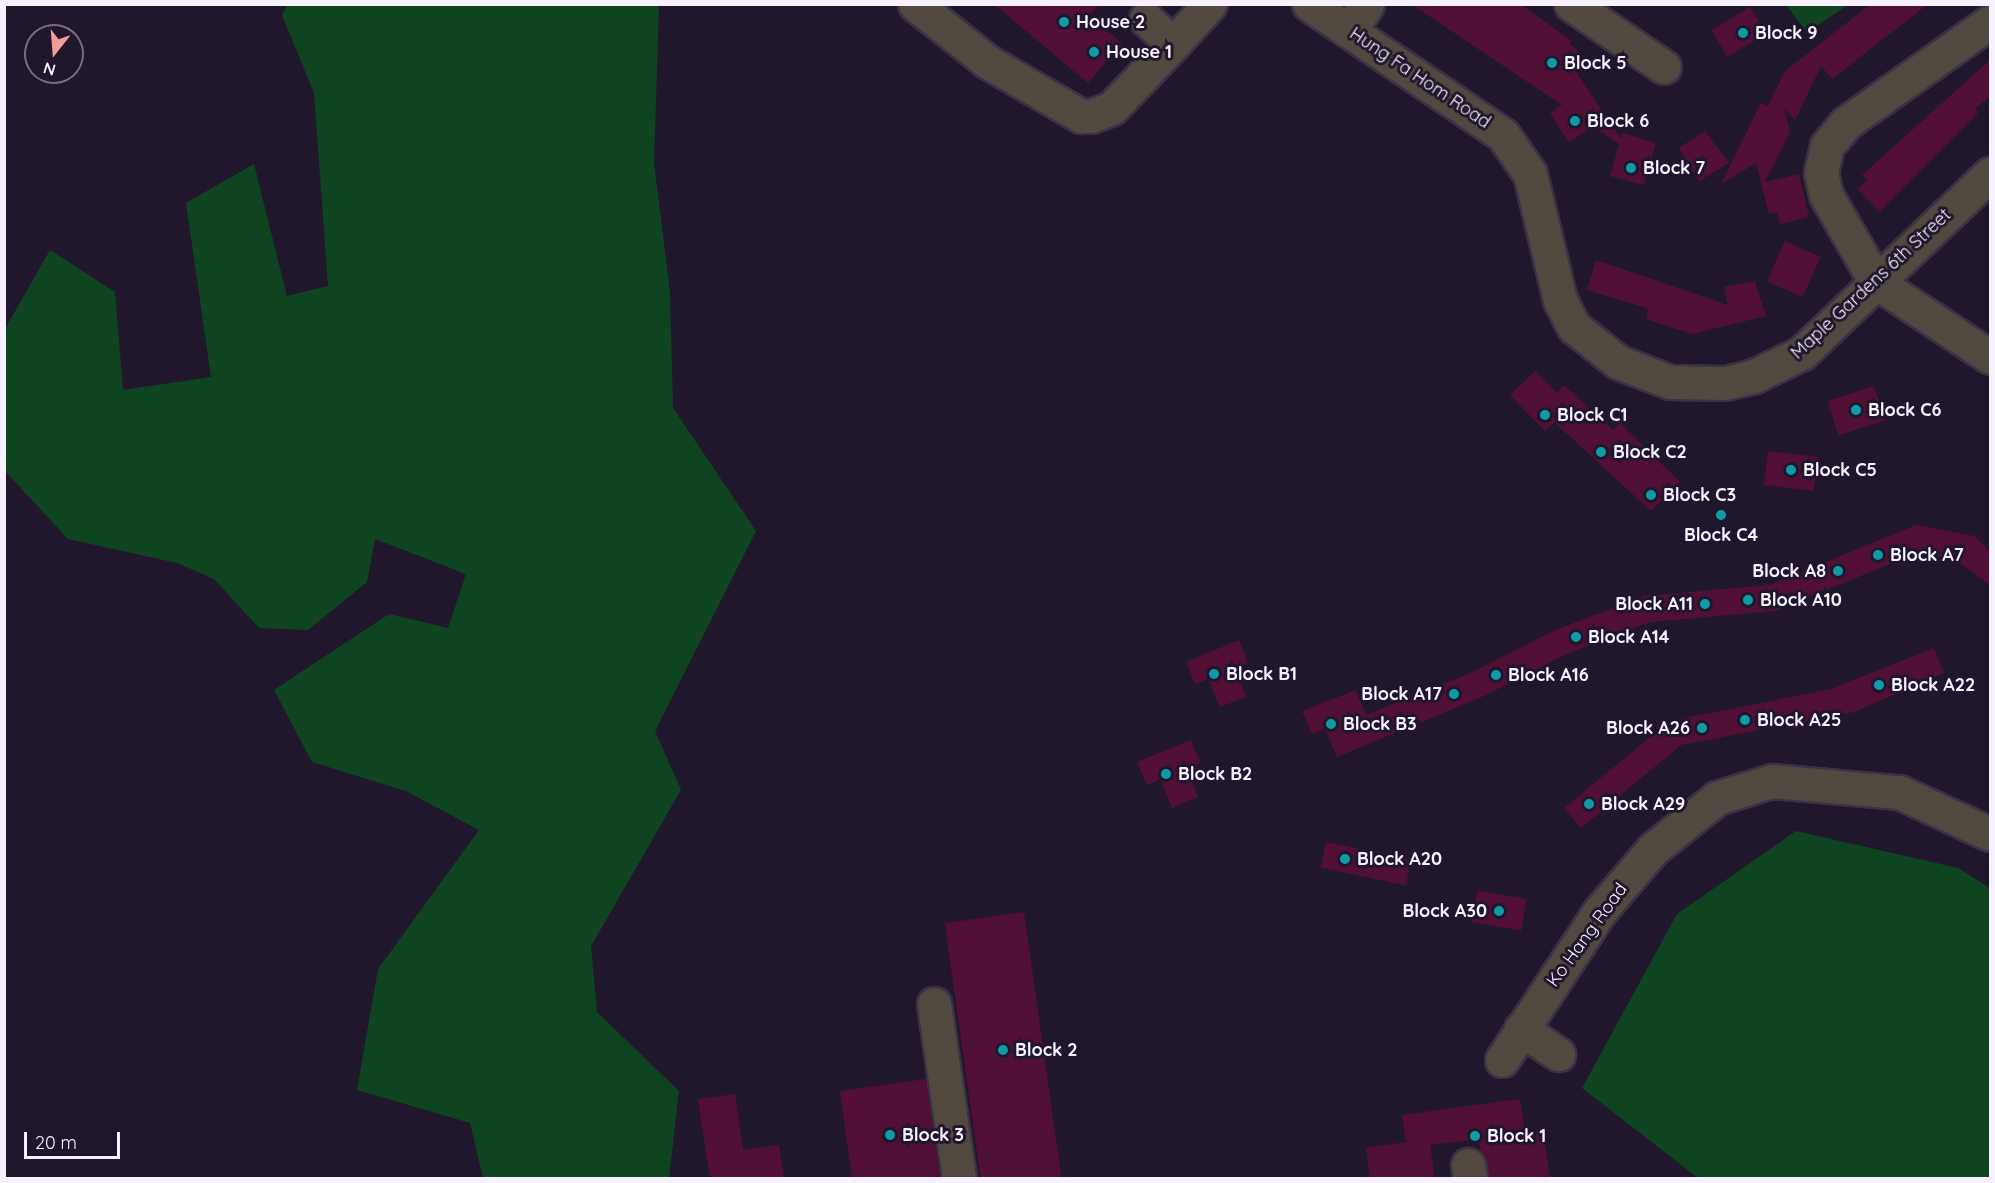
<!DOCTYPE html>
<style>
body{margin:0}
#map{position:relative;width:1995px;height:1183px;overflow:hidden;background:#21172c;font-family:Quicksand,sans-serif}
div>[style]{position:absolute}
.green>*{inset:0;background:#0f4420}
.building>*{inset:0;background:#520f36;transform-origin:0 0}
.roads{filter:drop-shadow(2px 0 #3b3145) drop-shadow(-2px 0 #3b3145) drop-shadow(0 2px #3b3145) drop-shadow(0 -2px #3b3145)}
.minor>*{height:33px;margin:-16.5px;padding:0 16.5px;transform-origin:16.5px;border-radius:16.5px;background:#514940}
.dots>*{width:16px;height:16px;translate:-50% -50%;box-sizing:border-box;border:3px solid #21172c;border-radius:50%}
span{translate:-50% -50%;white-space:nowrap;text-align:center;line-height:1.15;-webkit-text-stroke:6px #21172c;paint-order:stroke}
.poi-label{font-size:18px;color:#f6f1fd;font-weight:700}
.left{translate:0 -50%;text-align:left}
.right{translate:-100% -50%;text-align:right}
.street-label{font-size:18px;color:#f6f1fd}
.frame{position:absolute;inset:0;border:6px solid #f6f1fd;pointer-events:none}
.north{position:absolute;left:24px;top:24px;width:60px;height:60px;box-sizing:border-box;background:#21172c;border:2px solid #766e80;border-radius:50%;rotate:197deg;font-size:16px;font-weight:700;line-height:24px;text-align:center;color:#f6f1fd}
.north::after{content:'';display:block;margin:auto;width:21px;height:27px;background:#f59b9d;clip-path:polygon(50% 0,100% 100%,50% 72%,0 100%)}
.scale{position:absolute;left:24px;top:1132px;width:96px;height:27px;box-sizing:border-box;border:3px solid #f6f1fd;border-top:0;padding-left:8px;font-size:18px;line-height:21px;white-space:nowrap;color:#f6f1fd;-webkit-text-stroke:4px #21172c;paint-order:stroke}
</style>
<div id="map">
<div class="green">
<i style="clip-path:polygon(287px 5px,659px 5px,654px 163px,670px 292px,673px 408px,756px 531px,655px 731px,681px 790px,591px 946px,597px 1012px,679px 1091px,669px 1178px,483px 1178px,470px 1123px,357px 1090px,378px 969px,479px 830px,406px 791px,312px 762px,274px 690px,389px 614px,448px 628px,466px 574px,375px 539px,367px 582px,308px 630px,259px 628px,214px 579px,177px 563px,68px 539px,5px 471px,5px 329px,50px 250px,115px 292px,123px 390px,211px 377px,186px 203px,254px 164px,287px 296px,328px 286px,314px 93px,282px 15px)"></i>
<i style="clip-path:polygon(1786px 5px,1848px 5px,1807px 32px)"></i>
<i style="clip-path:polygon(1796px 831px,1958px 868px,1990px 888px,1990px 1178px,1698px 1178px,1582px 1088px,1677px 914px)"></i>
</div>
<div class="building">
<i style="clip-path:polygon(994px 4px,1099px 4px,1089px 16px,1122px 43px,1088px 83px)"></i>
<i style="clip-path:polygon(1411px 4px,1520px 4px,1572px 41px,1569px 44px,1578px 50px,1572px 66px,1621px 139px,1622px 133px,1656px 143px,1644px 185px,1610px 176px,1619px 144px,1593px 126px,1569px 142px,1550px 113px,1562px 105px)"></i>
<i style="clip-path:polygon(1871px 4px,1928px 4px,1832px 79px,1821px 66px,1795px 120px,1784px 108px,1790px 132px,1765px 182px,1799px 174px,1809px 217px,1780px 224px,1777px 212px,1769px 214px,1756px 163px,1721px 184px,1761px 103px,1768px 106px,1785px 71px)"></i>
<i style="left:1750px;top:7px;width:31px;height:45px;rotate:59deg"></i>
<i style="clip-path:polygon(1990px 60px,1990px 96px,1975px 109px,1978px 113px,1879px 212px,1858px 189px,1867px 181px,1862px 175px)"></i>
<i style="clip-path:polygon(1705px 131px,1729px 163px,1699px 181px,1679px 148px)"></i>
<i style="left:1785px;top:241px;width:39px;height:44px;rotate:24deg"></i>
<i style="clip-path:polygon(1596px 260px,1728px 305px,1724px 287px,1755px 281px,1766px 316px,1692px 334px,1646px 319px,1649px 309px,1587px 290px)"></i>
<i style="clip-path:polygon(1535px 371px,1557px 393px,1564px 385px,1613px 430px,1620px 423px,1680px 482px,1651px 511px,1554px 422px,1545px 431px,1510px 395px)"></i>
<i style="left:1874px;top:386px;width:36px;height:49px;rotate:72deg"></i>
<i style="left:1768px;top:451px;width:50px;height:34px;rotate:7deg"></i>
<i style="clip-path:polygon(1916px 525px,1974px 536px,1990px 552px,1990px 585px,1955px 559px,1919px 552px,1775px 611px,1650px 622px,1564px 655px,1484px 696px,1337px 757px,1325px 729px,1312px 734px,1302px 711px,1356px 690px,1366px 715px,1473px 672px,1553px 631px,1645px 596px,1770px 585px)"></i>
<i style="clip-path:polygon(1239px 640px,1248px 663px,1235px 668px,1246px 697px,1220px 707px,1208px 679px,1195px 684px,1186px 662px)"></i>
<i style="clip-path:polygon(1934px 648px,1944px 673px,1854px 712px,1681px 745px,1581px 828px,1564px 808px,1670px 721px,1831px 689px)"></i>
<i style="clip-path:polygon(1191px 740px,1200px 763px,1187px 769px,1198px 797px,1172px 808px,1160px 779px,1147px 785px,1137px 762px)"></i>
<i style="left:1326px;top:842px;width:87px;height:26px;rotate:12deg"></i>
<i style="left:1477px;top:891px;width:50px;height:32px;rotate:9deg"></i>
<i style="left:1024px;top:912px;width:270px;height:80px;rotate:82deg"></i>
<i style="left:926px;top:1079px;width:101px;height:87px;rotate:82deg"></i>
<i style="clip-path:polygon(735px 1094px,743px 1150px,779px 1145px,784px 1179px,710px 1179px,698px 1099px)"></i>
<i style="clip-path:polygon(1520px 1099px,1525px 1133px,1543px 1131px,1550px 1179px,1488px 1179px,1478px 1139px,1430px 1145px,1435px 1179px,1370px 1179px,1366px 1148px,1406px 1142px,1402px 1115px)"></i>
</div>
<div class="roads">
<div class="minor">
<i style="left:915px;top:4px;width:93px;rotate:38.5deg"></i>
<i style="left:988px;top:62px;width:108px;rotate:30.1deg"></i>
<i style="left:1081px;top:116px;width:10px"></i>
<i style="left:1091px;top:116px;width:22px;rotate:-21deg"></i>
<i style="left:1112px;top:108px;width:88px;rotate:-46.4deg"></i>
<i style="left:1309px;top:4px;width:234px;rotate:34deg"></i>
<i style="left:1503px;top:135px;width:47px;rotate:55.3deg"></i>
<i style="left:1530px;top:174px;width:130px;rotate:76.6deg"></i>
<i style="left:1560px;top:300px;width:30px;rotate:63deg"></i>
<i style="left:1574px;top:327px;width:56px;rotate:38.5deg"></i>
<i style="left:1618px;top:362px;width:56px;rotate:21deg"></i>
<i style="left:1670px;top:382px;width:55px;rotate:1deg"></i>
<i style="left:1725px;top:383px;width:28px;rotate:-13deg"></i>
<i style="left:1752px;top:377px;width:55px;rotate:-25.6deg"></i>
<i style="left:1802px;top:353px;width:260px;rotate:-43.6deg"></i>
<i style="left:1571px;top:4px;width:112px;rotate:34.1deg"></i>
<i style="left:1146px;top:19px;width:37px;rotate:43deg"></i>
<i style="left:1173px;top:44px;width:54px;rotate:-47.2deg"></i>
<i style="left:1990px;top:22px;width:176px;rotate:145deg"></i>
<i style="left:1846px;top:123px;width:30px;rotate:130deg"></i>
<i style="left:1827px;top:146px;width:28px;rotate:103deg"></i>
<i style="left:1821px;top:173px;width:23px;rotate:77deg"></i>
<i style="left:1826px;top:195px;width:100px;rotate:60.1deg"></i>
<i style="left:1876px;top:282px;width:136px;rotate:33.3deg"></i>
<i style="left:1349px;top:31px;width:32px;rotate:-56deg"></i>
<i style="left:934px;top:1004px;width:176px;rotate:81.8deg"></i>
<i style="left:1521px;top:1029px;width:45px;rotate:34deg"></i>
<i style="left:1502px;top:1060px;width:178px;rotate:-56.7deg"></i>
<i style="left:1600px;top:911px;width:82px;rotate:-49.5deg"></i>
<i style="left:1653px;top:849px;width:82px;rotate:-38.6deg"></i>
<i style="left:1717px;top:798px;width:58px;rotate:-17.2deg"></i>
<i style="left:1772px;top:781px;width:127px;rotate:5deg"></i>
<i style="left:1899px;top:792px;width:100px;rotate:24.8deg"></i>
<i style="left:1468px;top:1165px;width:13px;rotate:81deg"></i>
</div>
</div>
<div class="dots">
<i style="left:1064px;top:22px;background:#0f9aa8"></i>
<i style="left:1743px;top:33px;background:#0f9aa8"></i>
<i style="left:1094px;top:52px;background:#0f9aa8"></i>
<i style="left:1552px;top:63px;background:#0f9aa8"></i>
<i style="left:1575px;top:121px;background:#0f9aa8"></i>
<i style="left:1631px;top:168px;background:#0f9aa8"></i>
<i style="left:1856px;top:410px;background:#0f9aa8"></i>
<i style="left:1545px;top:415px;background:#0f9aa8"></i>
<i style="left:1601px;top:452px;background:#0f9aa8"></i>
<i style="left:1791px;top:470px;background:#0f9aa8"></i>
<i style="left:1651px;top:495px;background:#0f9aa8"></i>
<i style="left:1721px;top:515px;background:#0f9aa8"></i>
<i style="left:1878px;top:555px;background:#0f9aa8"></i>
<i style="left:1838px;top:571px;background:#0f9aa8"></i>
<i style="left:1748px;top:600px;background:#0f9aa8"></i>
<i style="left:1705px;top:604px;background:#0f9aa8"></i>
<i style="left:1576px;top:637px;background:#0f9aa8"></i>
<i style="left:1214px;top:674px;background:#0f9aa8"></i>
<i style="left:1496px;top:675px;background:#0f9aa8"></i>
<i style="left:1879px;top:685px;background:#0f9aa8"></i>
<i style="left:1454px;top:694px;background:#0f9aa8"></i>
<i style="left:1745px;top:720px;background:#0f9aa8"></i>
<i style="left:1331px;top:724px;background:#0f9aa8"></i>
<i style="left:1702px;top:728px;background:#0f9aa8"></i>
<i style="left:1166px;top:774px;background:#0f9aa8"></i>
<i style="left:1589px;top:804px;background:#0f9aa8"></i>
<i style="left:1345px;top:859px;background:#0f9aa8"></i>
<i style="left:1499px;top:911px;background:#0f9aa8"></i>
<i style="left:1003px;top:1050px;background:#0f9aa8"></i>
<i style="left:890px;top:1135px;background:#0f9aa8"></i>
<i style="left:1475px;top:1136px;background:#0f9aa8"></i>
</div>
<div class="poi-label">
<span class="left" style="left:1076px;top:22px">House 2</span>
<span class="left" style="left:1755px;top:33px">Block 9</span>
<span class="left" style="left:1106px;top:52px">House 1</span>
<span class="left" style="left:1564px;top:63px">Block 5</span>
<span class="left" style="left:1587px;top:121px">Block 6</span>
<span class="left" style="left:1643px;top:168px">Block 7</span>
<span class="left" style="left:1868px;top:410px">Block C6</span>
<span class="left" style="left:1557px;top:415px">Block C1</span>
<span class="left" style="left:1613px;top:452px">Block C2</span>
<span class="left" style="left:1803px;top:470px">Block C5</span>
<span class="left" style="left:1663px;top:495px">Block C3</span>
<span style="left:1721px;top:535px">Block C4</span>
<span class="left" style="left:1890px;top:555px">Block A7</span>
<span class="right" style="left:1826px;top:571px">Block A8</span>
<span class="left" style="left:1760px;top:600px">Block A10</span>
<span class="right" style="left:1693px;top:604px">Block A11</span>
<span class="left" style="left:1588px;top:637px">Block A14</span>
<span class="left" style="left:1226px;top:674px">Block B1</span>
<span class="left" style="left:1508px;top:675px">Block A16</span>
<span class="left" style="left:1891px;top:685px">Block A22</span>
<span class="right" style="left:1442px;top:694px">Block A17</span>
<span class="left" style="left:1757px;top:720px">Block A25</span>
<span class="left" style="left:1343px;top:724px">Block B3</span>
<span class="right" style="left:1690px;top:728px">Block A26</span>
<span class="left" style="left:1178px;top:774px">Block B2</span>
<span class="left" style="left:1601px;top:804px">Block A29</span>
<span class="left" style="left:1357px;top:859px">Block A20</span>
<span class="right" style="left:1487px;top:911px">Block A30</span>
<span class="left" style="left:1015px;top:1050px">Block 2</span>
<span class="left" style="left:902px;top:1135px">Block 3</span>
<span class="left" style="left:1487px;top:1136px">Block 1</span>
</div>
<div class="street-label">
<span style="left:1420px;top:78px;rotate:34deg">Hung Fa Hom Road</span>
<span style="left:1871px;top:284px;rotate:-43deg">Maple Gardens 6th Street</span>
<span style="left:1587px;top:935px;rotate:-54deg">Ko Hang Road</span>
</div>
<div class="frame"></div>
<div class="north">N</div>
<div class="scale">20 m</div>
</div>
